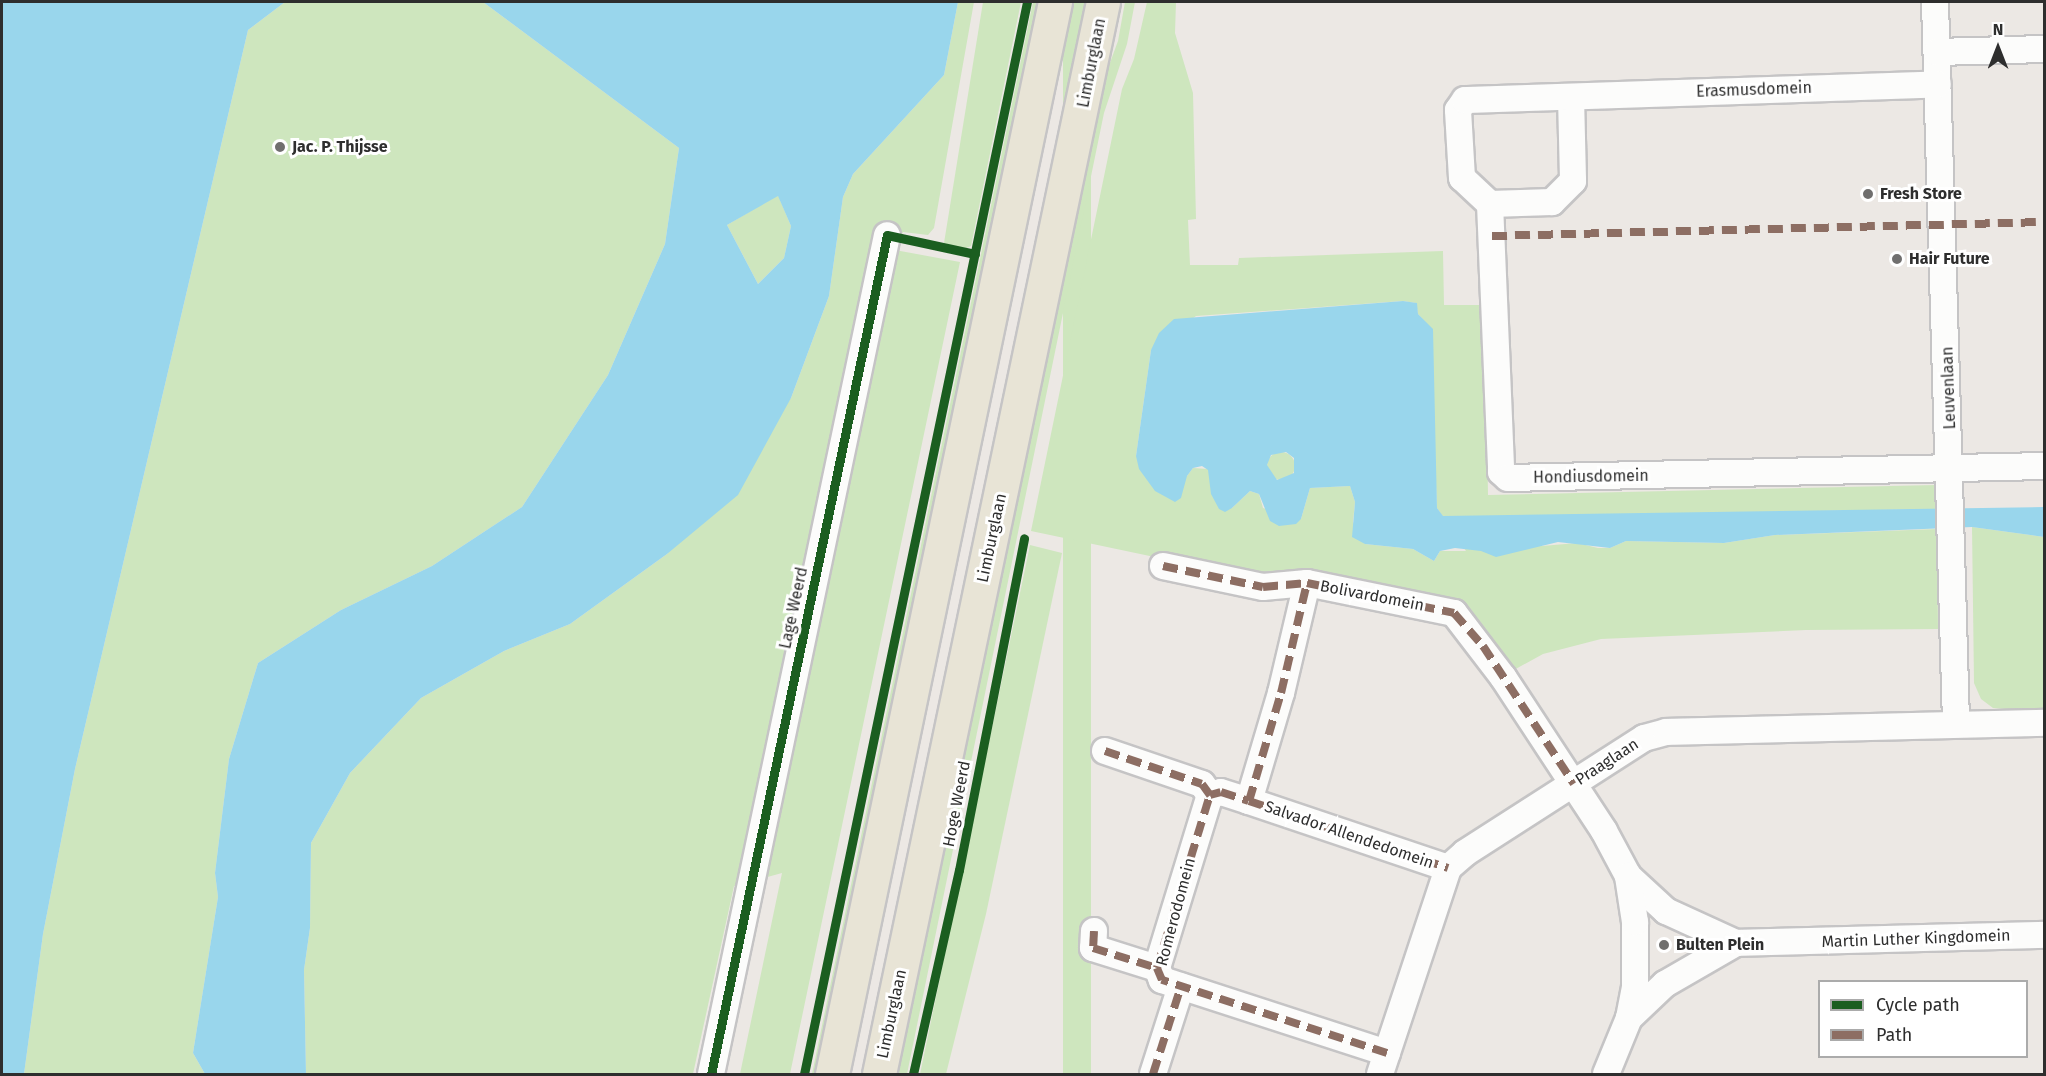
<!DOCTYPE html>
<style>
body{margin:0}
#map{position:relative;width:2046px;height:1076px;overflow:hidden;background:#ece8e4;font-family:"Fira Sans",sans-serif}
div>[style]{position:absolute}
.green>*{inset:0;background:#cee6be;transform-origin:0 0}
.round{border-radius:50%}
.water>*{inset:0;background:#99d6ec}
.roads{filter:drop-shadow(2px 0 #c5c4c5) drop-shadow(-2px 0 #c5c4c5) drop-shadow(0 2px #c5c4c5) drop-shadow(0 -2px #c5c4c5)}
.minor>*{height:26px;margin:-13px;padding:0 13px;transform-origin:13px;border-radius:13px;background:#fcfcfb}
.major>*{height:33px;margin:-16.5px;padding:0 16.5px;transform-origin:16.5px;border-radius:16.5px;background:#e8e4d6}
.quiet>*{height:8px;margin-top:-4px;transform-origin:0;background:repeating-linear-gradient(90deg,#8d6e63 0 15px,transparent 0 23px)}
.cycleway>*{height:9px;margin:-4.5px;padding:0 4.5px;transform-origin:4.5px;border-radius:4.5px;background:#1b5e20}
.dots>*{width:16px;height:16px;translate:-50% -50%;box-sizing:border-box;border:3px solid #fff;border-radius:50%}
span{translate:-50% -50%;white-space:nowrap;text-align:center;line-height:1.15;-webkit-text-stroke:6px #fff;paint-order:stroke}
.street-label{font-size:16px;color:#2e2e2e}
.poi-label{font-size:16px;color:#2e2e2e;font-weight:700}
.left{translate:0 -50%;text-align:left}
.frame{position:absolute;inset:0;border:3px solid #2e2e2e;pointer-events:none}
.legend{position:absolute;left:1818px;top:980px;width:210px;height:78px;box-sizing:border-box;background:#fff;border:2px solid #ababab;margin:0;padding:8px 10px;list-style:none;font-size:18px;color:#2e2e2e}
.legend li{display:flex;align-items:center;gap:12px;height:30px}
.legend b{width:30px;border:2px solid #ababab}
.north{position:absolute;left:1968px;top:18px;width:60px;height:60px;-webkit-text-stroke:4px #fff;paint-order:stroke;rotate:0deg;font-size:16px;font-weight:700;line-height:24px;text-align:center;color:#2e2e2e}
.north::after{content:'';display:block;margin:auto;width:21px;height:27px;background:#2e2e2e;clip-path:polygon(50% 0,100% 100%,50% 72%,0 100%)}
</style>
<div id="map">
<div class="green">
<i style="clip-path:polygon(285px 2px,483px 2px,679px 148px,665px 244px,608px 375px,522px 507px,432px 566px,341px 610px,258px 663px,229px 759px,215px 873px,218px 897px,193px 1053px,205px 1074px,24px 1074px,43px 934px,75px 769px,248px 30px)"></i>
<i style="clip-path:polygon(958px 2px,974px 2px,934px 228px,928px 235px,903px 232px,895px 250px,960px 262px,790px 1074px,740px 1074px,782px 873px,734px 886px,693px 1074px,306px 1074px,304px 970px,310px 928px,311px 843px,350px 773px,421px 698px,504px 651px,570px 624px,667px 554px,791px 398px,829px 296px,843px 197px,853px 174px,944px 75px)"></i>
<i style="clip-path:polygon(983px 2px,1021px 2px,971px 246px,964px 249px,944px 243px)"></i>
<i style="clip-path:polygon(1033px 2px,1050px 2px,825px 1074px,812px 1074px)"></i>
<i style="left:1063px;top:2px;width:28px;height:1095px"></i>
<i style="clip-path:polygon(1125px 2px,1135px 2px,1127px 44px,1104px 113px,907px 1074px,892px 1074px,1101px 87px,1118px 41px)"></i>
<i style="clip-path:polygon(evenodd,1147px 2px,1176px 2px,1175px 33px,1193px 93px,1196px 219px,1188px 220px,1190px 265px,1238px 265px,1239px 258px,1443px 251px,1444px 305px,1485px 305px,1488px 495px,1936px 485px,1936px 509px,1483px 517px,1542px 546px,1577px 543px,1598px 548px,1610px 548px,1626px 541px,1724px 543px,1775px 535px,1937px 529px,1938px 629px,1806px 630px,1601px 639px,1543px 654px,1512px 671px,1466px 606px,1297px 572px,1259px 579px,1031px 531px,1122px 89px,1134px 59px,1147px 2px,1403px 301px,1416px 303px,1418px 314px,1429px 326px,1437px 508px,1466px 551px,1440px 551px,1434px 561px,1413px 549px,1365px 544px,1353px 522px,1355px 502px,1350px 486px,1310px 488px,1301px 519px,1263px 508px,1259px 494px,1250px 491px,1232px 508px,1208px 469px,1193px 468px,1187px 476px,1136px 456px,1151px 350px,1196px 316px,1403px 301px)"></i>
<i style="clip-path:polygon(778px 195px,791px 226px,784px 258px,758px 284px,727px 225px)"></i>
<i class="round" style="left:1267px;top:452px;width:28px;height:28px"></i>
<i style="clip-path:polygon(1972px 527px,2044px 537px,2044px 712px,1993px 708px,1981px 699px,1974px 683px)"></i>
<i style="clip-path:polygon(1030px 545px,1062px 553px,986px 914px,946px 1074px,920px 1074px)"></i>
</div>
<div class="water">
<i style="clip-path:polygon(2px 2px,285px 2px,248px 30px,75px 769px,43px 934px,24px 1074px,2px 1074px)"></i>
<i style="clip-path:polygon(evenodd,483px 2px,958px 2px,944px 75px,853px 174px,843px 197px,829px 296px,791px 398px,738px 495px,667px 554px,570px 624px,504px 651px,421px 698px,350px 773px,311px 843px,310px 928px,304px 970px,306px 1074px,205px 1074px,193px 1053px,218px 897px,215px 873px,229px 759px,258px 663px,341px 610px,432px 566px,522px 507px,608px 375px,665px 244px,679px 148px,483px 2px,778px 196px,791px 226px,784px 258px,758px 284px,727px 225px,778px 196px)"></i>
<i style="clip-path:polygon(evenodd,1403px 301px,1417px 303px,1418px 314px,1433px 329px,1437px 508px,1443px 516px,2044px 507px,2044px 537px,1972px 527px,1775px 535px,1724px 543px,1626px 541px,1610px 548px,1558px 542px,1496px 557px,1481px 551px,1455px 548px,1440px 551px,1434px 561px,1413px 549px,1365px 544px,1352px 537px,1355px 502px,1350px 486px,1310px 488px,1301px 519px,1296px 524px,1279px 526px,1270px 521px,1259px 494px,1250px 491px,1232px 508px,1225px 512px,1219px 509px,1211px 494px,1208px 470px,1202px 466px,1193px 468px,1187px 476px,1181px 498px,1175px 502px,1155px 491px,1139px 469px,1136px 456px,1151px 350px,1159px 333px,1174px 319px,1403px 301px,1286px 452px,1294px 458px,1294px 473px,1277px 480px,1267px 465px,1271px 455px,1286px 452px)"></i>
</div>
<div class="roads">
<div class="minor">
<i style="left:1935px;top:2px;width:722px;rotate:88.33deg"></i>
<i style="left:1937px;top:52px;width:107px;rotate:-1.6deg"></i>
<i style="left:1571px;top:97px;width:84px;rotate:88.6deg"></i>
<i style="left:1573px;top:181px;width:30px;rotate:135deg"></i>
<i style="left:1552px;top:202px;width:62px;rotate:178.2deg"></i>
<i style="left:1490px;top:204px;width:38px;rotate:-137deg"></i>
<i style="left:1462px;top:178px;width:68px;rotate:-93.4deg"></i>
<i style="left:1458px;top:110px;width:12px;rotate:-55deg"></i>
<i style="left:1465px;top:100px;width:473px;rotate:-1.9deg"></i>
<i style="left:1490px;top:204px;width:268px;rotate:87.6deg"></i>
<i style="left:1501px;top:472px;width:9px;rotate:41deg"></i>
<i style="left:1508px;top:478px;width:536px;rotate:-1.28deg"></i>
<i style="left:1163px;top:566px;width:102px;rotate:11.9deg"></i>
<i style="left:1263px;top:587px;width:44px;rotate:-5.2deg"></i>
<i style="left:1105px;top:751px;width:102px;rotate:18.8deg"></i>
<i style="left:1202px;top:784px;width:14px;rotate:54deg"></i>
<i style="left:1249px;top:801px;width:113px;rotate:-73.5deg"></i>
<i style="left:1281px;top:693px;width:113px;rotate:-76.7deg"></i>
<i style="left:1307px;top:583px;width:150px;rotate:11.5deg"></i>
<i style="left:1454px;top:613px;width:81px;rotate:52.6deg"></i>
<i style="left:1503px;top:677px;width:184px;rotate:56.7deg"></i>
<i style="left:1604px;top:831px;width:51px;rotate:61.9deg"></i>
<i style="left:1628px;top:876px;width:52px;rotate:42.6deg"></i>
<i style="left:1666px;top:911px;width:77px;rotate:24.6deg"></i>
<i style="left:1094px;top:931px;width:17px;rotate:93deg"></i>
<i style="left:1093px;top:948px;width:67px;rotate:17.4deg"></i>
<i style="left:1629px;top:1018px;width:50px;rotate:-43.4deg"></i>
<i style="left:1665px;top:984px;width:82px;rotate:-30deg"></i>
<i style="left:1736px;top:943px;width:308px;rotate:-1.5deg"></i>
<i style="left:1387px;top:1053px;width:237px;rotate:-162deg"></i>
<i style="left:1162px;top:980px;width:13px;rotate:-113deg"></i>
<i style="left:1157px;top:968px;width:181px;rotate:-73deg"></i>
<i style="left:1210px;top:795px;width:11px;rotate:-15deg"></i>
<i style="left:1221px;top:792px;width:29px;rotate:18deg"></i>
<i style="left:1249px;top:801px;width:210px;rotate:18.6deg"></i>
<i style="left:711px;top:1074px;width:857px;rotate:-78.15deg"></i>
<i style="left:1153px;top:1074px;width:92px;rotate:-72.3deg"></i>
<i style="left:1380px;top:1074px;width:217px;rotate:-71.7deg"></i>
<i style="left:1448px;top:868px;width:23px;rotate:-41deg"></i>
<i style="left:1465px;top:853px;width:213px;rotate:-32.7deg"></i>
<i style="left:1644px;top:738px;width:23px;rotate:-15deg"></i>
<i style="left:1666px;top:732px;width:378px;rotate:-1.4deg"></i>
<i style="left:1606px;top:1074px;width:61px;rotate:-67.7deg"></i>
<i style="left:1629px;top:1018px;width:32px;rotate:-79deg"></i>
<i style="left:1635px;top:987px;width:65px;rotate:-90deg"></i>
<i style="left:1635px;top:922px;width:47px;rotate:-98.7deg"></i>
</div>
<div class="major">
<i style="left:832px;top:1074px;width:1095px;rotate:-78.25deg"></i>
<i style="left:879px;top:1074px;width:1095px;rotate:-78.2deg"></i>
</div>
</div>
<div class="quiet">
<i style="left:1492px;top:236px;width:552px;rotate:-1.45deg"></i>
<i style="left:1163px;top:566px;width:102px;rotate:11.9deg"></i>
<i style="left:1263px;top:587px;width:44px;rotate:-5.2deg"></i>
<i style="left:1105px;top:751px;width:102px;rotate:18.8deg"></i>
<i style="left:1202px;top:784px;width:14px;rotate:54deg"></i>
<i style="left:1249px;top:801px;width:113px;rotate:-73.5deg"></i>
<i style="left:1281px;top:693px;width:113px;rotate:-76.7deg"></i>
<i style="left:1307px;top:583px;width:150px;rotate:11.5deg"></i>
<i style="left:1454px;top:613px;width:44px;rotate:48.7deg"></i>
<i style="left:1483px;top:646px;width:165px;rotate:56.6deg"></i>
<i style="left:1094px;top:931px;width:17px;rotate:93deg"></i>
<i style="left:1093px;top:948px;width:67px;rotate:17.4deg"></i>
<i style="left:1387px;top:1053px;width:237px;rotate:-162deg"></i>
<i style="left:1162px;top:980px;width:13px;rotate:-113deg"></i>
<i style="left:1157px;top:968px;width:181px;rotate:-73deg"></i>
<i style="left:1210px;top:795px;width:11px;rotate:-15deg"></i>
<i style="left:1221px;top:792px;width:29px;rotate:18deg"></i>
<i style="left:1249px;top:801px;width:210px;rotate:18.6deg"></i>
<i style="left:1153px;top:1074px;width:92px;rotate:-72.3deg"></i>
</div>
<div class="cycleway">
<i style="left:711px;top:1074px;width:857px;rotate:-78.15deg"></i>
<i style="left:887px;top:235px;width:90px;rotate:12.2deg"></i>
<i style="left:804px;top:1074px;width:1095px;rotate:-78.25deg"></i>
<i style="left:913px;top:1074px;width:209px;rotate:-77.3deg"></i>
<i style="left:959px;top:870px;width:338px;rotate:-78.9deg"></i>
</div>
<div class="dots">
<i style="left:280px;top:147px;background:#706f6e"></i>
<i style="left:1868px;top:194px;background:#706f6e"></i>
<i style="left:1897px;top:259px;background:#706f6e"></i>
<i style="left:1664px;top:945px;background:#706f6e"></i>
</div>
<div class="street-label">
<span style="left:1092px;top:63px;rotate:-79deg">Limburglaan</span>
<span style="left:1754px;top:90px;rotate:-2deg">Erasmusdomein</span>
<span style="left:1949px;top:388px;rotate:-92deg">Leuvenlaan</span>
<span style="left:1591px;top:477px;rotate:-1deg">Hondiusdomein</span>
<span style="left:992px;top:538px;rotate:-78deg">Limburglaan</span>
<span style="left:1372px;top:596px;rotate:11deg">Bolivardomein</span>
<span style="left:794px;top:608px;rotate:-78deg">Lage Weerd</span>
<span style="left:1607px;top:762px;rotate:-33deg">Praaglaan</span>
<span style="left:957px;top:804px;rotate:-79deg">Hoge Weerd</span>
<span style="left:1349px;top:835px;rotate:19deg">Salvador Allendedomein</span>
<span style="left:1176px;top:912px;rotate:-75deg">Romerodomein</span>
<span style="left:1916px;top:939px;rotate:-2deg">Martin Luther Kingdomein</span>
<span style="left:892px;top:1014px;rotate:-78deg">Limburglaan</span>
</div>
<div class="poi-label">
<span class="left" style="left:292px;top:147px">Jac. P. Thijsse</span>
<span class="left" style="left:1880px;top:194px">Fresh Store</span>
<span class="left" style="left:1909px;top:259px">Hair Future</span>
<span class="left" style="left:1676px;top:945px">Bulten Plein</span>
</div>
<div class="frame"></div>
<ul class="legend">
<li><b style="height:8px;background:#1b5e20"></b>Cycle path</li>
<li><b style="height:8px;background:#8d6e63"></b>Path</li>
</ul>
<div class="north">N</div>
</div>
